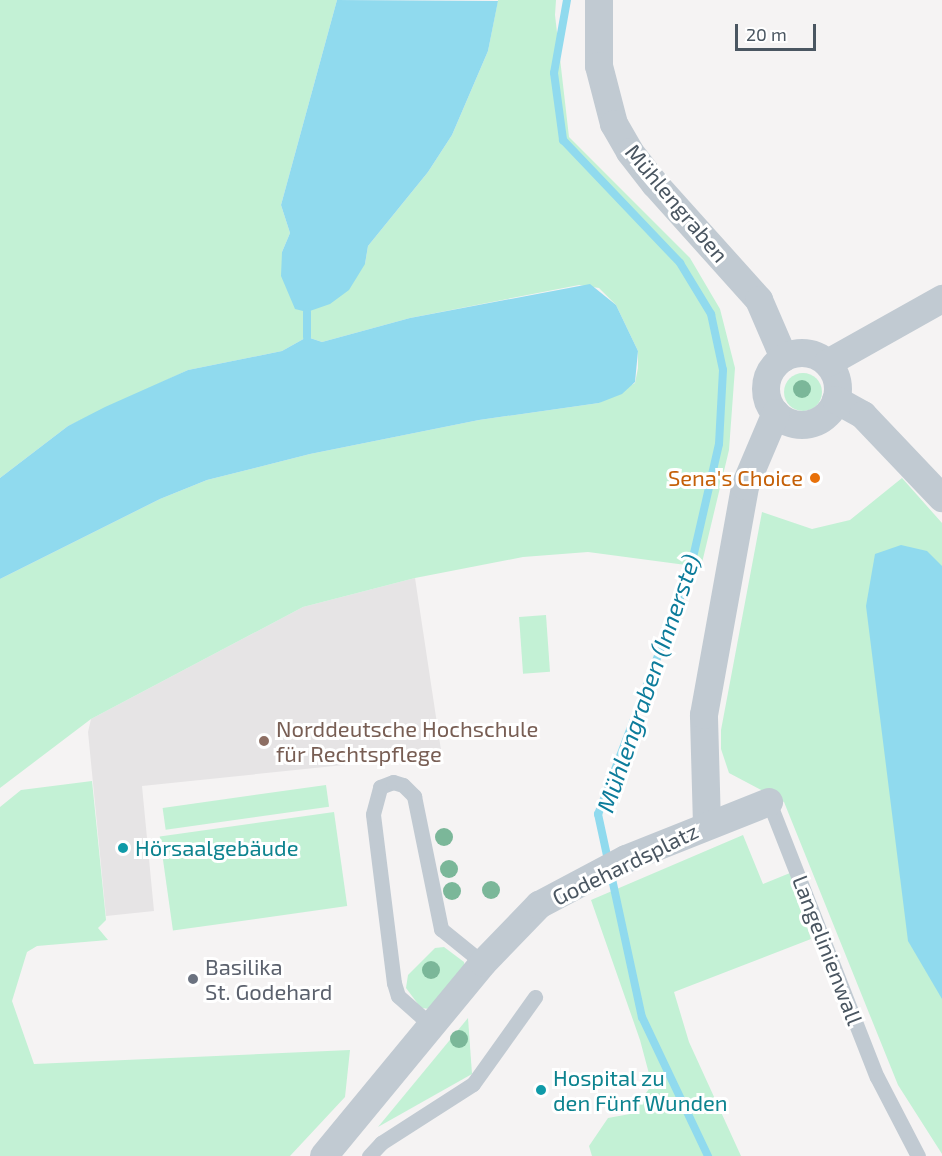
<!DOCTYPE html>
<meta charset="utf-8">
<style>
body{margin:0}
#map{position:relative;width:942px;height:1156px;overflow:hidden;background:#f5f3f3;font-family:"Exo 2",sans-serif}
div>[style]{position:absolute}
.education>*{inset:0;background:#e6e4e5}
.green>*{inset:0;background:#c3f1d5;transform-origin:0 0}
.round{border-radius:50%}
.water>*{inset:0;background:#90daee}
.stream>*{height:8px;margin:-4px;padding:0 4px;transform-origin:4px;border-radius:4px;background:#90daee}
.service>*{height:15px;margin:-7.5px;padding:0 7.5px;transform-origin:7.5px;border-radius:7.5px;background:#c1cad2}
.minor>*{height:28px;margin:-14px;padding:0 14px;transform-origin:14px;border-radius:14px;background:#c1cad2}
.minor>.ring{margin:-14px;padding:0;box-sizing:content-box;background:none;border:28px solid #c1cad2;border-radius:50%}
.trees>*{width:18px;height:18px;margin:-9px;border-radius:50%;background:#7bb799}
.dots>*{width:16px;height:16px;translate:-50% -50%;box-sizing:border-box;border:3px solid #fff;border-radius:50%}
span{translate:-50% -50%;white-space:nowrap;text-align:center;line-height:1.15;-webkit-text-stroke:6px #fff;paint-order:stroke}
.street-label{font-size:22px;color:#4a5661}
.food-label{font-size:22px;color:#c56008}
.right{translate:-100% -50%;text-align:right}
.education-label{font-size:22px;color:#785e54}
.left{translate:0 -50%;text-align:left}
.culture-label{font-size:22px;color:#0d838f}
.worship-label{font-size:22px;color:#5b616d}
.water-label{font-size:24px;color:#0c7c9b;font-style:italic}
.scale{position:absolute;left:735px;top:24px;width:81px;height:27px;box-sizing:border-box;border:3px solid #4a5661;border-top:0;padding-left:8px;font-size:18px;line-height:21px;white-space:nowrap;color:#4a5661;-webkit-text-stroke:4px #fff;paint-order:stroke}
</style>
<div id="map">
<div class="education">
<i style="clip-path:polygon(415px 578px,441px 750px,344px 765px,142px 786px,154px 911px,106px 916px,88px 732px,91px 719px,303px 607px)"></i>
</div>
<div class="green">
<i style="clip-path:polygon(0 0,337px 0,281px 205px,290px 233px,282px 252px,365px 264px,368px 246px,428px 172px,452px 135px,488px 51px,498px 0,556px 0,555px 15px,569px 137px,690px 258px,720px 309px,735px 368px,729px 450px,701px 567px,588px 552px,523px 557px,415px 578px,303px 607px,91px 719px,0 788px,0 579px,160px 499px,207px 480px,310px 454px,479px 420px,599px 403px,635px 383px,638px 368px,638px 351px,616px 305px,599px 288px,579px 285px,410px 318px,322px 342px,307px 337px,282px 351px,188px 370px,68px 426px,0 478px)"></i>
<i class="round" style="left:784px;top:373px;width:38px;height:38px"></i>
<i style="clip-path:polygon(902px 478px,942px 523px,942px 1154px,898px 1085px,784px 802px,729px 773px,721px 749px,721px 730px,762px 512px,812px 529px,850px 520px)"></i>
<i style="left:546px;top:615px;width:57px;height:27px;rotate:86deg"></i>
<i style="clip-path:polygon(92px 781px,106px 920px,98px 928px,108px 940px,37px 946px,27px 952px,12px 1001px,34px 1064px,350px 1050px,345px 1097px,290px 1156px,0 1156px,0 807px,21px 790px)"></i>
<i style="left:326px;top:785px;width:22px;height:165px;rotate:82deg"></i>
<i style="left:334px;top:812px;width:95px;height:176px;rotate:82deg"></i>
<i style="clip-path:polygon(743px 835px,763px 884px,790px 873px,811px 939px,674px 992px,689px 1042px,741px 1156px,592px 1156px,589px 1146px,608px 1118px,630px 1114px,652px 1085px,640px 1040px,591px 900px)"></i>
<i style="clip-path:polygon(444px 947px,464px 962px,465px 969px,430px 1009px,421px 1008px,406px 988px,408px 975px,435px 948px)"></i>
<i style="clip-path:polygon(468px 1018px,472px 1074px,378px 1127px)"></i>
</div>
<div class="water">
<i style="clip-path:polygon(337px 0,498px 1px,488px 51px,452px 135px,428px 172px,368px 246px,365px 264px,349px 290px,330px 304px,307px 312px,295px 309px,281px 276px,282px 252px,290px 233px,281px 205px)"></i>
<i style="clip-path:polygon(590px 284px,616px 305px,638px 351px,635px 382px,622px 394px,599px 403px,479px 420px,310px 454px,207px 480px,160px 499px,0 579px,0 478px,68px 426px,105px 407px,188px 370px,282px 351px,307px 337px,322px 342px,410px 318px)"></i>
<i style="clip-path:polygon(901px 545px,927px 551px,942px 566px,942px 999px,908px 941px,866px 606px,875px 554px)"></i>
</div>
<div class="stream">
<i style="left:567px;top:0;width:74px;rotate:100.1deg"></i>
<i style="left:554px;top:73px;width:68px;rotate:82.3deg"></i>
<i style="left:563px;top:140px;width:170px;rotate:46.4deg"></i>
<i style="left:680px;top:263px;width:60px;rotate:58.7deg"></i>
<i style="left:711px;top:314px;width:57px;rotate:77.9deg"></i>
<i style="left:723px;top:370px;width:74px;rotate:93.1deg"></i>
<i style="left:719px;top:444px;width:130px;rotate:102.9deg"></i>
<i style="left:690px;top:571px;width:260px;rotate:110.7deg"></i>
<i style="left:598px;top:814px;width:208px;rotate:77.8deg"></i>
<i style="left:642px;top:1017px;width:154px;rotate:64.6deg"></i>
<i style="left:307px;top:337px;width:25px;rotate:-90deg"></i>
</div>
<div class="service">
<i style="left:769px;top:802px;width:295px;rotate:68.6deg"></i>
<i style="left:877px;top:1077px;width:89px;rotate:62.6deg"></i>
<i style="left:432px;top:1026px;width:45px;rotate:-138.6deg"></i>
<i style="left:398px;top:996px;width:14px;rotate:-107deg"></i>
<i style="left:394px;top:983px;width:170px;rotate:-97.1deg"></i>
<i style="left:373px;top:814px;width:28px;rotate:-75deg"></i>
<i style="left:380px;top:787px;width:14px;rotate:-21deg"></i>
<i style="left:393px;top:782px;width:10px;rotate:17deg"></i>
<i style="left:403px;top:785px;width:16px;rotate:45deg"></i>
<i style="left:414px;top:796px;width:136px;rotate:78.5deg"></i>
<i style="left:441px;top:929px;width:54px;rotate:39deg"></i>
<i style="left:369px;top:1156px;width:18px;rotate:-47deg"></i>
<i style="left:381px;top:1143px;width:109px;rotate:-32.7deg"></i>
<i style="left:473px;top:1084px;width:107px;rotate:-54.5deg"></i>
</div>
<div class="minor">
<i style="left:599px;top:0;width:66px;rotate:90deg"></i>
<i style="left:599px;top:66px;width:60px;rotate:75.5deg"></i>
<i style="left:614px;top:124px;width:32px;rotate:60deg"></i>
<i style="left:630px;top:152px;width:41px;rotate:52deg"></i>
<i style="left:655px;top:184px;width:156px;rotate:48.1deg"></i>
<i style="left:759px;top:300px;width:63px;rotate:66.7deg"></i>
<i class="ring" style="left:766px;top:353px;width:44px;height:44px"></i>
<i style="left:828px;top:363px;width:131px;rotate:-29.3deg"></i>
<i style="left:836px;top:400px;width:31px;rotate:29deg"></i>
<i style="left:863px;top:415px;width:115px;rotate:46.4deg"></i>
<i style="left:707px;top:825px;width:110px;rotate:-91.6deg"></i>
<i style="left:704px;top:715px;width:233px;rotate:-79.8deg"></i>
<i style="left:745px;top:486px;width:79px;rotate:-67deg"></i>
<i style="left:324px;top:1156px;width:250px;rotate:-50.5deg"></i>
<i style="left:483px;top:963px;width:81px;rotate:-46deg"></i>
<i style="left:539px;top:905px;width:98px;rotate:-27.9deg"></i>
<i style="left:626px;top:859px;width:154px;rotate:-21.7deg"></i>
</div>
<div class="trees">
<i style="left:802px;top:389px"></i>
<i style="left:444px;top:837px"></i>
<i style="left:449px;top:869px"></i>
<i style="left:491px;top:890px"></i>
<i style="left:452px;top:891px"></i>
<i style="left:431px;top:970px"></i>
<i style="left:459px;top:1039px"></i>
</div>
<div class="dots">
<i style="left:815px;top:478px;background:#e8710a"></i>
<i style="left:264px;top:741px;background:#8d6e63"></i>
<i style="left:123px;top:848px;background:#0f9aa8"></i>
<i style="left:193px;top:979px;background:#6b7280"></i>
<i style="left:541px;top:1090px;background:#0f9aa8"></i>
</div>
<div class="street-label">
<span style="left:677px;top:203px;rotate:50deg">Mühlengraben</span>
<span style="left:625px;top:864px;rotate:-26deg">Godehardsplatz</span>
<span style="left:828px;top:950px;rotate:69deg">Langelinienwall</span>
</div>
<div class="food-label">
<span class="right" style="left:803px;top:478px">Sena's Choice</span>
</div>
<div class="education-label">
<span class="left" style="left:276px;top:741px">Norddeutsche Hochschule<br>für Rechtspflege</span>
</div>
<div class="culture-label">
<span class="left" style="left:135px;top:848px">Hörsaalgebäude</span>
<span class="left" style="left:553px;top:1090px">Hospital zu<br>den Fünf Wunden</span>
</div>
<div class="worship-label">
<span class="left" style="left:205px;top:979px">Basilika<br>St. Godehard</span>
</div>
<div class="water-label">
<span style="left:648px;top:683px;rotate:-71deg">Mühlengraben (Innerste)</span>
</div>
<div class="scale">20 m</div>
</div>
